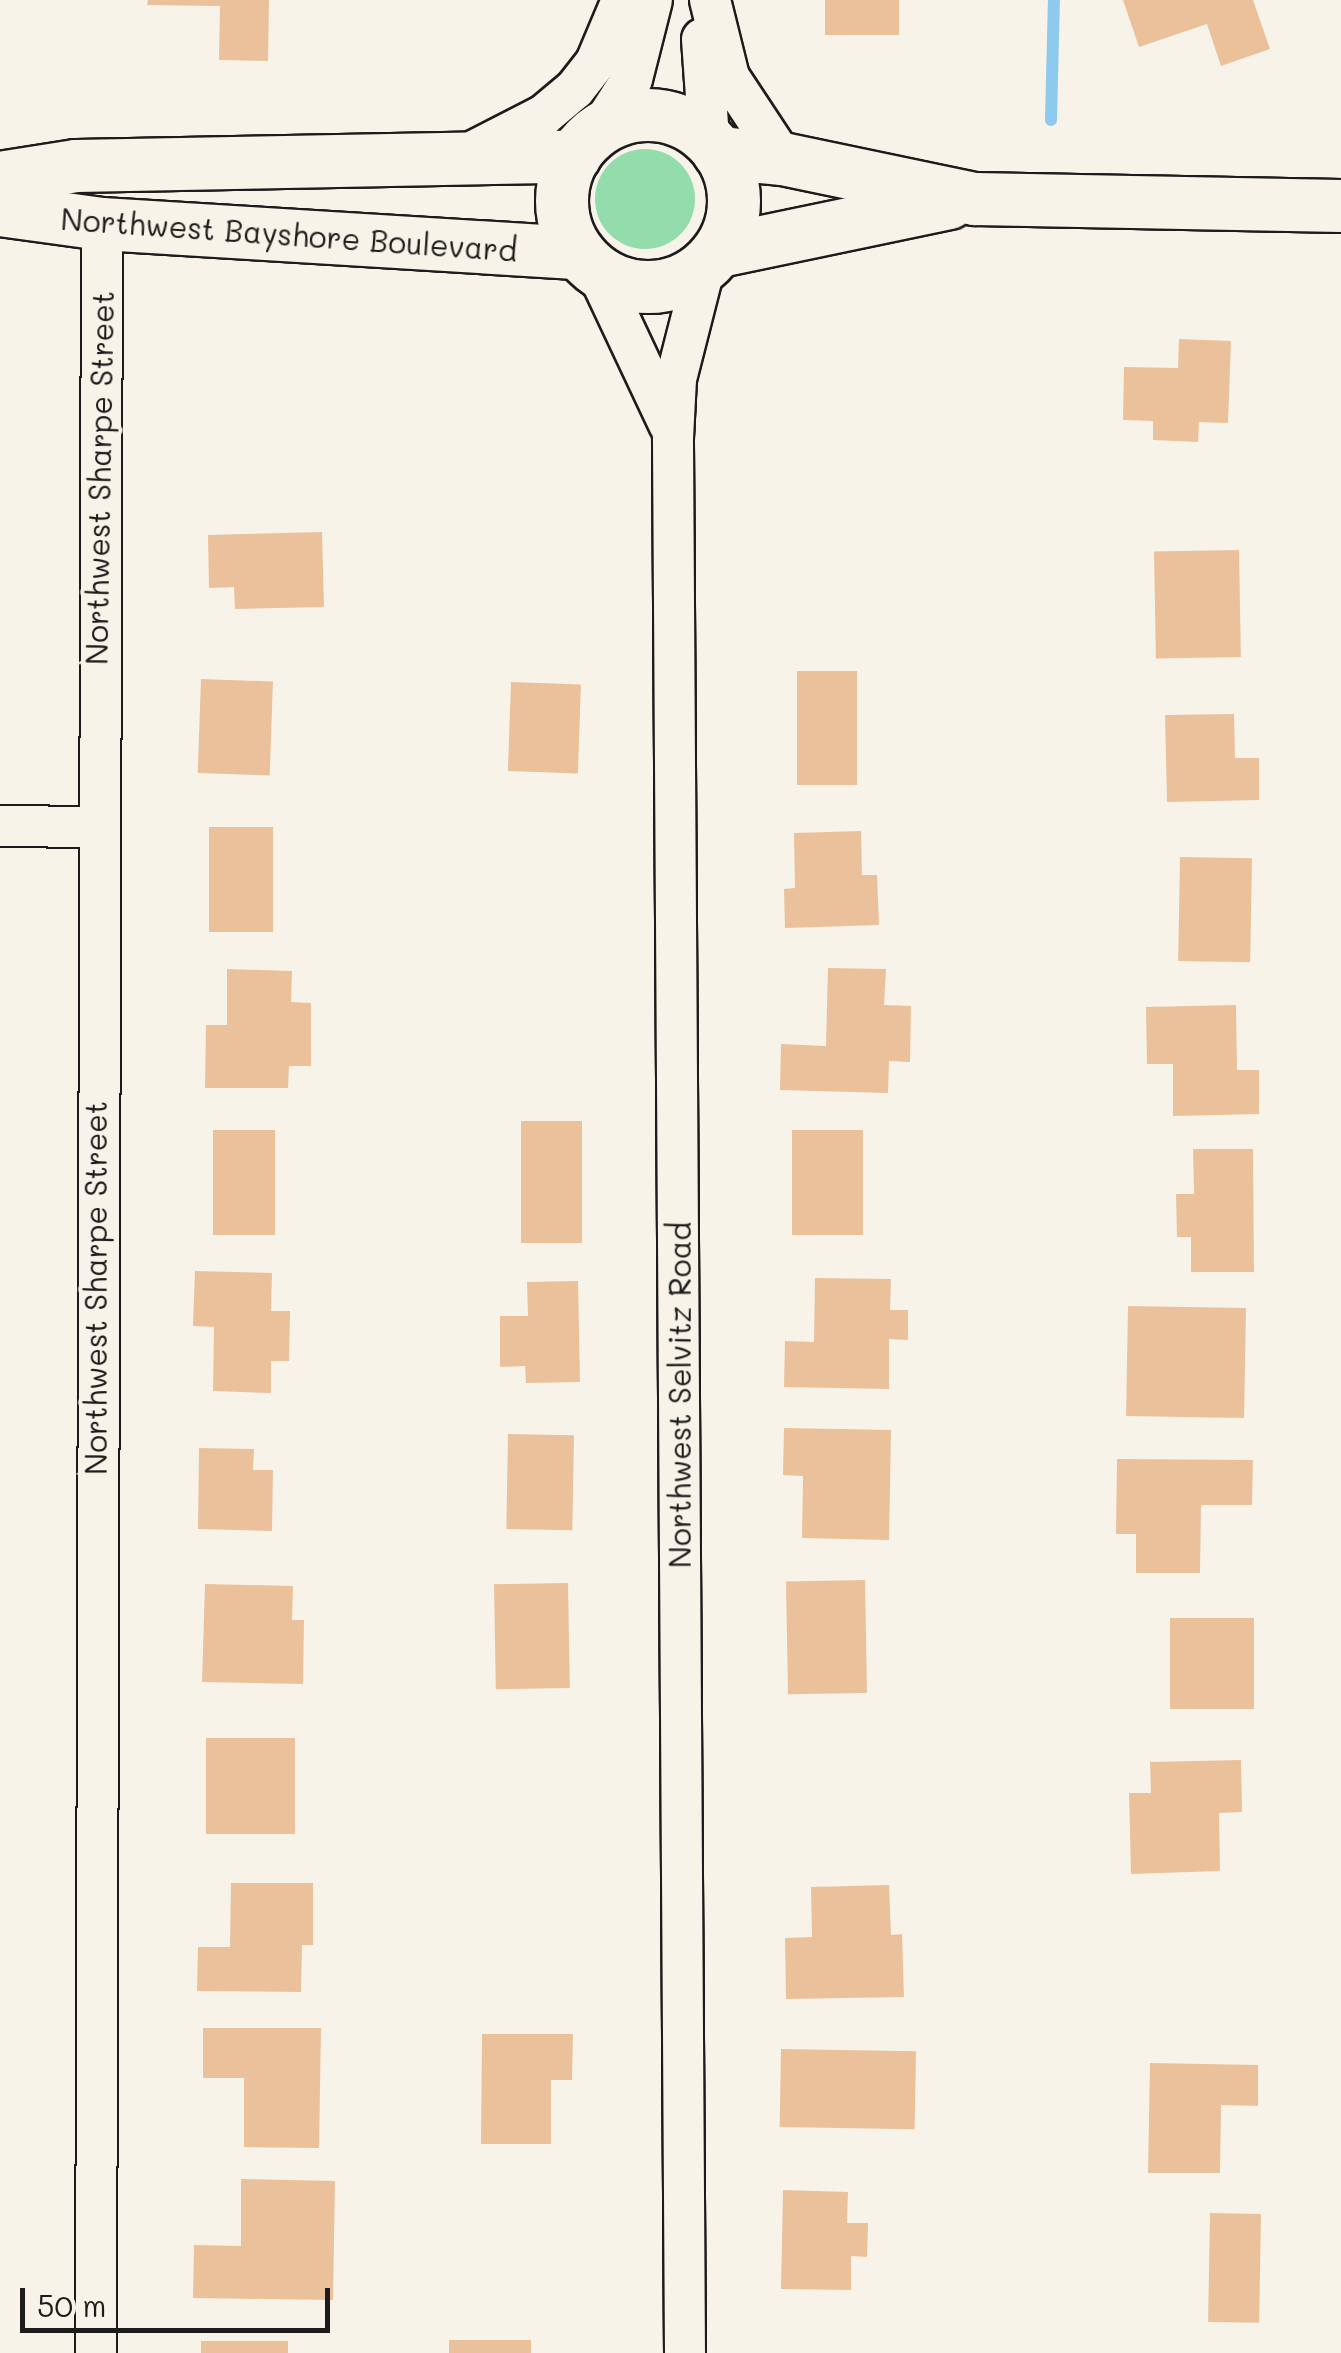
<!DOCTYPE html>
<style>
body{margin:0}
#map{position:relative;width:1341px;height:2353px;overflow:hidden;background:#f7f3e8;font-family:Mali,sans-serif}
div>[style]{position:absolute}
.green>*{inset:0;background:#93dcac}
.round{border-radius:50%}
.stream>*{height:12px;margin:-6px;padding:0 6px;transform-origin:6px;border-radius:6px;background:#8ecaee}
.building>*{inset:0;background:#ebc19b;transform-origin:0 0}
.roads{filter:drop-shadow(2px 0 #1c1c1c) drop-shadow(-2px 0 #1c1c1c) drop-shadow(0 2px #1c1c1c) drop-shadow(0 -2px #1c1c1c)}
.minor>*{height:40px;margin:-20px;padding:0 20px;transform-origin:20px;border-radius:20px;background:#f7f3e8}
.major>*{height:52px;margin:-26px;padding:0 26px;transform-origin:26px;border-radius:26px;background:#f7f3e8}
.major>.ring{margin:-26px;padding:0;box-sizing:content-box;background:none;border:52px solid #f7f3e8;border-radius:50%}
span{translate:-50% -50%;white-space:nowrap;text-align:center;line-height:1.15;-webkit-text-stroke:8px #f7f3e8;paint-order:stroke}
.street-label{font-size:30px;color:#1c1c1c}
.scale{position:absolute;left:20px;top:2288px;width:310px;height:45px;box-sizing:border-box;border:5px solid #1c1c1c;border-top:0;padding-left:12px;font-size:30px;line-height:35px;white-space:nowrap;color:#1c1c1c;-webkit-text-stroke:8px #f7f3e8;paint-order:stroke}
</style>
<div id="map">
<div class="green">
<i class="round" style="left:595px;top:149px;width:100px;height:100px"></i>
</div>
<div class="stream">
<i style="left:1051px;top:120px;width:120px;rotate:-88.6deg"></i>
</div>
<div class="building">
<i style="clip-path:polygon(148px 0,269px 0,268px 61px,219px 60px,220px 6px,147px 5px)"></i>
<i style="left:825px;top:0;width:74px;height:35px"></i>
<i style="clip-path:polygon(1123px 0,1253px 0,1270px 49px,1221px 66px,1207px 24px,1139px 47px)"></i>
<i style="clip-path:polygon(1179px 339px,1231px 341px,1228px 423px,1199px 422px,1198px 442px,1153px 440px,1153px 421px,1123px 420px,1124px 367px,1178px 368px)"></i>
<i style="clip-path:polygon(322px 532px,324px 607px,235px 609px,234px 587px,209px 588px,208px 535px)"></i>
<i style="left:1239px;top:550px;width:107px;height:85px;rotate:89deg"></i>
<i style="left:797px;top:671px;width:60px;height:114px"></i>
<i style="left:201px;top:679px;width:72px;height:94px;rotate:2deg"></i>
<i style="left:511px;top:682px;width:70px;height:89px;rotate:2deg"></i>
<i style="clip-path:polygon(1234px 714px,1235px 758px,1259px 758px,1259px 800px,1167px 802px,1165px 715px)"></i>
<i style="left:209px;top:827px;width:64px;height:105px"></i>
<i style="clip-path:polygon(861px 831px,862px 875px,877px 875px,879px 925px,785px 928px,784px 889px,795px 888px,794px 833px)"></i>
<i style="left:1180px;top:857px;width:72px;height:104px;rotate:1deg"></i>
<i style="clip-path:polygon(828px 968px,886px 969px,884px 1005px,911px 1006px,910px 1062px,889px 1061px,888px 1093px,780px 1090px,781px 1044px,826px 1046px)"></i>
<i style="clip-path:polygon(227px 969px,292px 971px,291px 1002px,311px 1003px,311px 1066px,289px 1066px,288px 1088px,205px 1088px,206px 1025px,227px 1025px)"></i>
<i style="clip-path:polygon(1236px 1005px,1237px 1070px,1259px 1070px,1259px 1114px,1173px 1116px,1173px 1064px,1147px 1064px,1146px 1007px)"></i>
<i style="left:521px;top:1121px;width:61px;height:122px"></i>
<i style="left:213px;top:1130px;width:62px;height:105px"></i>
<i style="left:792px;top:1130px;width:71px;height:105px"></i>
<i style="clip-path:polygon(1193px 1149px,1253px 1149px,1254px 1272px,1191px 1272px,1191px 1237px,1177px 1237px,1176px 1194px,1194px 1194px)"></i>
<i style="clip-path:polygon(195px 1271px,272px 1273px,271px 1311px,290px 1311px,289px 1361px,271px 1361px,271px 1393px,213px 1391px,214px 1327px,193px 1326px)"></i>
<i style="clip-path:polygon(815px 1278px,891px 1279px,890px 1310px,908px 1310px,908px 1340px,889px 1339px,889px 1389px,784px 1387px,785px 1341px,814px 1342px)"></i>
<i style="clip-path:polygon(578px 1281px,580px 1382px,526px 1383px,525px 1366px,500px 1367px,500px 1316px,528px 1316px,527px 1282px)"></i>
<i style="left:1128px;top:1306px;width:118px;height:110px;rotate:1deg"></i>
<i style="clip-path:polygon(784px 1428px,891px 1430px,889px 1540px,802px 1538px,803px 1476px,783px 1475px)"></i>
<i style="left:508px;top:1434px;width:66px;height:95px;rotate:1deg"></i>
<i style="clip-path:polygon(199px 1448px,254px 1449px,253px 1470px,273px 1470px,272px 1531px,198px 1529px)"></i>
<i style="clip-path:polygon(1117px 1459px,1253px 1460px,1252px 1505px,1201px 1505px,1200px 1573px,1136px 1573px,1136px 1534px,1116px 1534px)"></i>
<i style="left:865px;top:1580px;width:113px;height:79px;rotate:89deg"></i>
<i style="left:568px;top:1583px;width:105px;height:74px;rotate:89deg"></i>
<i style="clip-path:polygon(205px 1584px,293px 1586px,292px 1620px,304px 1620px,303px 1684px,202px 1682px)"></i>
<i style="left:1170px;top:1618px;width:84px;height:91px"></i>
<i style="left:206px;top:1738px;width:89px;height:96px"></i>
<i style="clip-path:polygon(1241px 1760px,1242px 1812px,1219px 1813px,1220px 1871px,1131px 1874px,1129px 1793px,1151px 1793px,1150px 1762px)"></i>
<i style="clip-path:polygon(231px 1883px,313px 1883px,313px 1945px,302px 1945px,301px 1992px,197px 1991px,198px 1947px,230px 1947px)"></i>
<i style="clip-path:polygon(889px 1885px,891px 1935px,902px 1934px,904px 1997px,786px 1999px,785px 1938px,812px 1937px,811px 1887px)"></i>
<i style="clip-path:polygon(203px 2028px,321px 2028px,319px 2148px,244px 2147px,244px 2078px,203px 2078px)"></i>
<i style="clip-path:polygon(482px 2034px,573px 2034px,572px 2080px,551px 2080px,551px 2144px,481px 2144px)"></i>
<i style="left:781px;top:2049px;width:135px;height:78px;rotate:1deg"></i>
<i style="clip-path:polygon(1150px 2063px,1258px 2065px,1258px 2106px,1221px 2105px,1220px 2173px,1148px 2173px)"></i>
<i style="clip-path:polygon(241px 2179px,335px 2181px,333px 2300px,193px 2298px,194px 2245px,241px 2246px)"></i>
<i style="clip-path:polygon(783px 2190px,848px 2192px,847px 2223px,868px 2223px,867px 2257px,851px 2256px,851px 2290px,781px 2289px)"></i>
<i style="left:1210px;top:2213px;width:51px;height:109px;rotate:1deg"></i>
<i style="left:531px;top:2340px;width:13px;height:82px;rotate:90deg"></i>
<i style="left:288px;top:2341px;width:12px;height:87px;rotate:90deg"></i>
</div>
<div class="roads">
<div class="minor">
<i style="left:710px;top:0;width:79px;rotate:76.1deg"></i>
<i style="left:729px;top:77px;width:98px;rotate:56.6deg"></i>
<i style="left:702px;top:39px;width:101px;rotate:86deg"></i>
<i style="left:600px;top:129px;width:59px;rotate:-57.4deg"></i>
<i style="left:632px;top:79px;width:81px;rotate:-75.8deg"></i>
<i style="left:462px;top:157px;width:92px;rotate:-27.1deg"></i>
<i style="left:544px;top:115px;width:40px;rotate:-40deg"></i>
<i style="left:575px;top:89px;width:34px;rotate:-52deg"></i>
<i style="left:596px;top:62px;width:67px;rotate:-67.2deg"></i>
<i style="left:596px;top:269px;width:171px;rotate:64.8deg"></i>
<i style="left:0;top:826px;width:95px;rotate:0.6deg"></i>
<i style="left:96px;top:2353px;width:2129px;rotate:-89.84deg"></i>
<i style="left:685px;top:2353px;width:1915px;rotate:-90.36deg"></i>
<i style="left:673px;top:438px;width:59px;rotate:-87.1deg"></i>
<i style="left:676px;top:379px;width:118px;rotate:-75.7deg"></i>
</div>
<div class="major">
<i class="ring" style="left:562px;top:115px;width:120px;height:120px"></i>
<i style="left:719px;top:153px;width:64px;rotate:5.4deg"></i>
<i style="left:783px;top:159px;width:196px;rotate:11.8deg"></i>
<i style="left:975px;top:199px;width:366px;rotate:1.1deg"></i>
<i style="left:0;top:178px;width:77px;rotate:-9deg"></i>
<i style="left:76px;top:166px;width:499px;rotate:-1.1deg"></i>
<i style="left:0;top:210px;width:103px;rotate:7.8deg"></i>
<i style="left:102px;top:224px;width:478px;rotate:3.5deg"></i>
<i style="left:720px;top:251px;width:234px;rotate:-11.8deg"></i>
</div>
</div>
<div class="street-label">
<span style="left:289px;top:234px;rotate:4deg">Northwest Bayshore Boulevard</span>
<span style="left:99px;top:478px;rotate:-89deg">Northwest Sharpe Street</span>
<span style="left:95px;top:1288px;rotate:-90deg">Northwest Sharpe Street</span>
<span style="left:679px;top:1395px;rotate:-90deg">Northwest Selvitz Road</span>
</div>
<div class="scale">50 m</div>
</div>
